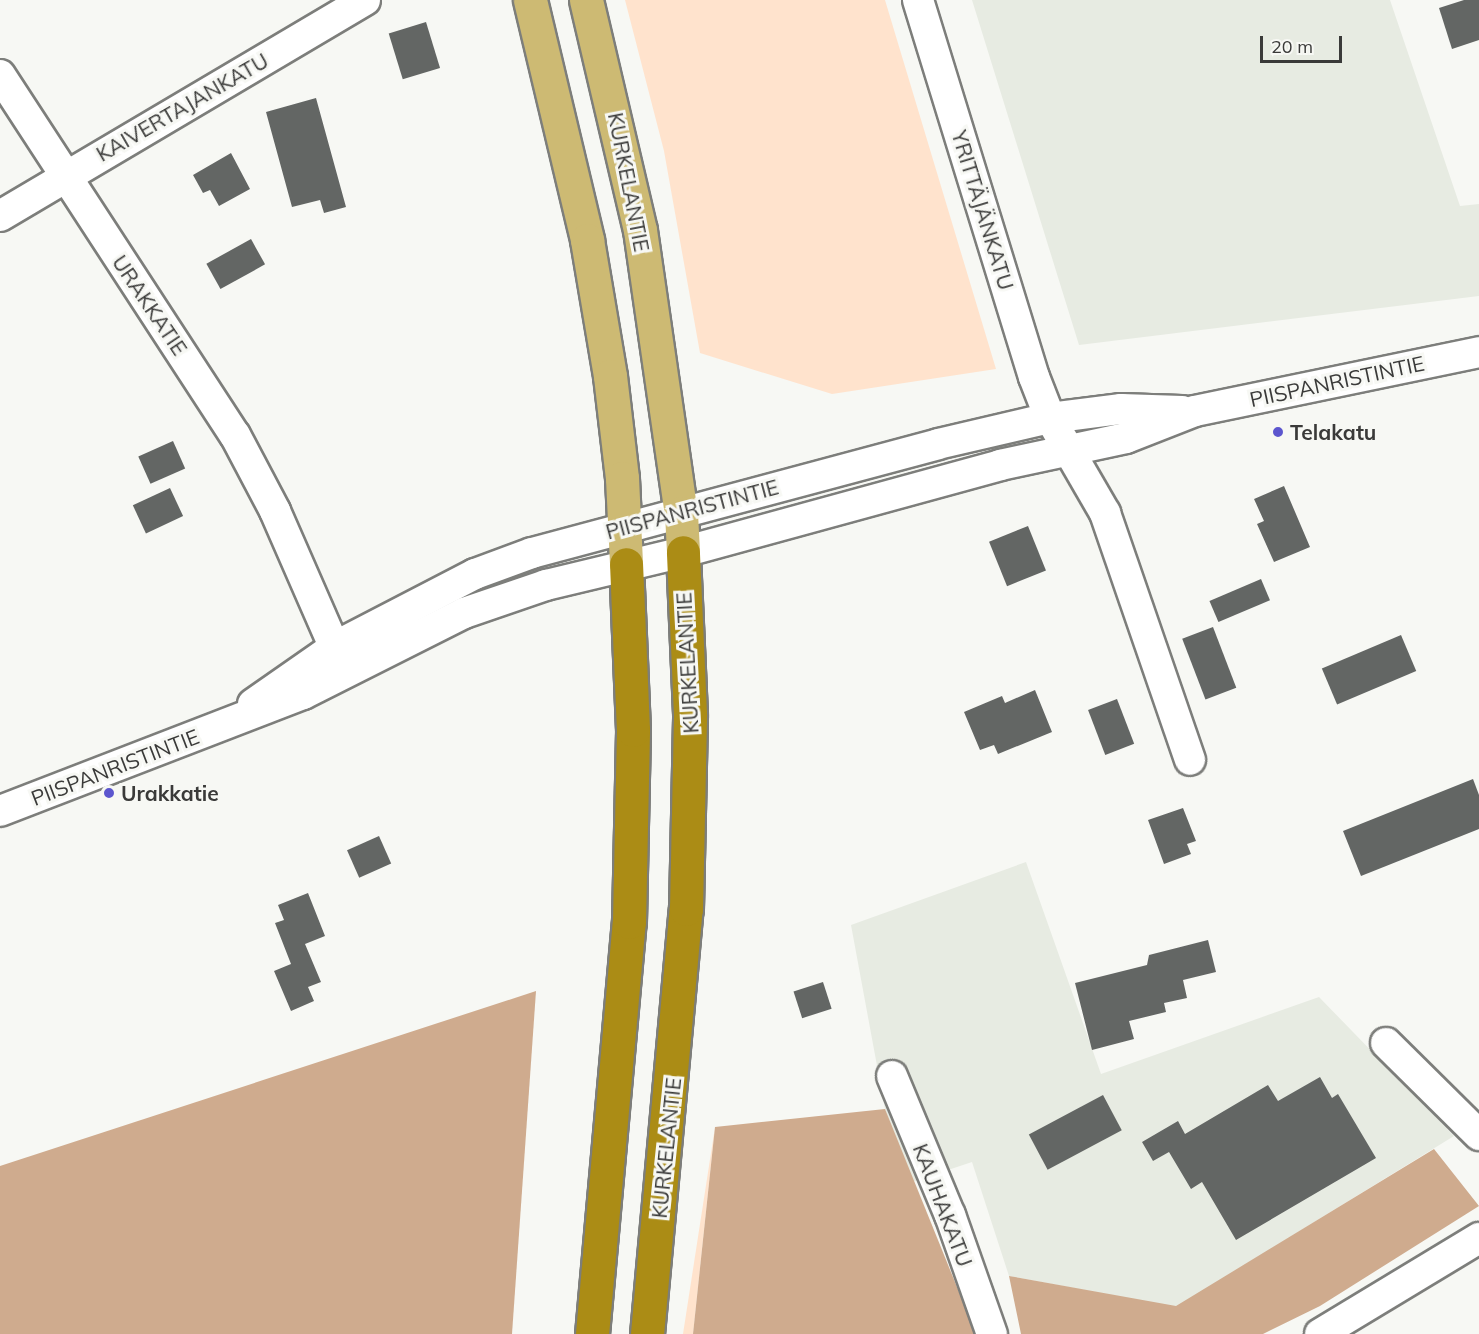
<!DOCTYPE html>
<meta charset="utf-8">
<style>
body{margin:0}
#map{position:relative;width:1479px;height:1334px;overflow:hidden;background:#f7f8f4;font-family:Mulish,sans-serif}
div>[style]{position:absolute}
.built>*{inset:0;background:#e7ebe2}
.green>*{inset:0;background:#ffe3cd}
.forest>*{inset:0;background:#cfab8e}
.building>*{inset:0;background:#636664;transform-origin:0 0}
.roads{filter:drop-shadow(2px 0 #7d7e7b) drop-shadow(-2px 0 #7d7e7b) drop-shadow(0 2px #7d7e7b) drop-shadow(0 -2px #7d7e7b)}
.minor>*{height:30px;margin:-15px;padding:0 15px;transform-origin:15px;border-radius:15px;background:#fff}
.major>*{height:33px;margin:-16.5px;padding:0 16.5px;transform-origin:16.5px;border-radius:16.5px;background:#cdba73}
.highway>*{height:33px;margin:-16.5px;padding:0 16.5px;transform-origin:16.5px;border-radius:16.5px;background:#ab8c15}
.dots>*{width:16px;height:16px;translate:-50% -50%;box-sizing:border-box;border:3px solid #f7f8f4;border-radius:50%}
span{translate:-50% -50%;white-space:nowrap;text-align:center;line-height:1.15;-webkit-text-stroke:6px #f7f8f4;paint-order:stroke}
.street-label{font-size:21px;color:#3a3a39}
.poi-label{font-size:21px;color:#3a3a39;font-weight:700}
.left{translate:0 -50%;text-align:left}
.scale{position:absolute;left:1260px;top:36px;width:82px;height:27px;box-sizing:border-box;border:3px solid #3a3a39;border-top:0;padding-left:8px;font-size:18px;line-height:21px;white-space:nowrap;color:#3a3a39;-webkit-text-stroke:4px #f7f8f4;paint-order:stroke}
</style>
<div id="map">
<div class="built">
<i style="clip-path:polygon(972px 0,1390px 0,1460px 206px,1479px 204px,1479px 296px,1079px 345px)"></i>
<i style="clip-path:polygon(1026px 862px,1101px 1074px,1319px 997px,1454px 1136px,1176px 1307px,1009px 1276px,972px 1162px,909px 1183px,885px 1109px,851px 925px)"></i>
</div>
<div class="green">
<i style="clip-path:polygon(625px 0,885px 0,996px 369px,832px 394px,700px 353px,664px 151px)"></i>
<i style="clip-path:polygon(715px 1127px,693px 1334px,683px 1334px)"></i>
</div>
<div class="forest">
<i style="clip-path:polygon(536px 991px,512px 1334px,0 1334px,0 1166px)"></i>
<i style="clip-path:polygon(885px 1109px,976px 1334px,693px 1334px,715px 1127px)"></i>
<i style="clip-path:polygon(1434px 1149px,1479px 1206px,1320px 1306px,1263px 1334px,1021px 1334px,1009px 1276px,1176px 1306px)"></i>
</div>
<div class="building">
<i style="clip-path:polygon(1464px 0,1479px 0,1479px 40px,1452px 49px,1439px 8px)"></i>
<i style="left:426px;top:22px;width:48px;height:39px;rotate:73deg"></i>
<i style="clip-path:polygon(316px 98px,346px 207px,324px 213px,320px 200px,292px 207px,266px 112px)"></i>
<i style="clip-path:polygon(231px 153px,250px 189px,219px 206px,210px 190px,203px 193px,193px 175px)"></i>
<i style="left:251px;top:239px;width:29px;height:51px;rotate:61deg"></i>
<i style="left:173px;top:441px;width:30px;height:38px;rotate:66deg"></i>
<i style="clip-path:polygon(1284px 486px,1310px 547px,1274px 562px,1257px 524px,1264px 521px,1254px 499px)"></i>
<i style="left:170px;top:488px;width:31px;height:41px;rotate:65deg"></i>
<i style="left:1028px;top:526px;width:48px;height:42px;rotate:68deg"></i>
<i style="left:1261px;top:579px;width:23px;height:56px;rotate:67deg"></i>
<i style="left:1213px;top:627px;width:65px;height:33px;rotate:69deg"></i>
<i style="left:1401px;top:635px;width:39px;height:86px;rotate:67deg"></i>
<i style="clip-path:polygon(1035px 690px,1052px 732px,998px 754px,994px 745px,980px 750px,964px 712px,1002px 696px,1005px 703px)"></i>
<i style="left:1117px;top:699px;width:48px;height:31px;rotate:69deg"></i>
<i style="clip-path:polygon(1473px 779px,1479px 795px,1479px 829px,1361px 876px,1343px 831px)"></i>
<i style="clip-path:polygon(1183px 808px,1196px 841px,1187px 844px,1191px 854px,1164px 864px,1148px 820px)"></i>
<i style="left:379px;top:836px;width:30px;height:35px;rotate:66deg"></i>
<i style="clip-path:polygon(308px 893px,325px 936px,305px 944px,321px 982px,308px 987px,314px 1001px,291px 1011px,274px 971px,291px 964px,275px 923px,284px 920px,278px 905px)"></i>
<i style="clip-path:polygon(1208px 940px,1216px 972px,1183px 980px,1187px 998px,1164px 1003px,1166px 1012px,1129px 1021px,1134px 1039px,1092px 1050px,1075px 983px,1147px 965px,1149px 955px)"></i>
<i style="left:823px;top:982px;width:28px;height:31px;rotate:72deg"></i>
<i style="clip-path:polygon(1320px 1077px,1332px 1098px,1338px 1094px,1376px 1158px,1236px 1240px,1202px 1182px,1191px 1189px,1169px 1152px,1153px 1161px,1142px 1142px,1178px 1121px,1185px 1134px,1268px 1085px,1278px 1101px)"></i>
<i style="left:1103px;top:1095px;width:40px;height:84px;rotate:62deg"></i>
</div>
<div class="roads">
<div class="minor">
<i style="left:918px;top:0;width:394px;rotate:72.9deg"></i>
<i style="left:1034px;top:377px;width:44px;rotate:68.7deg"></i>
<i style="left:1050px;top:418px;width:110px;rotate:59.9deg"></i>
<i style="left:1105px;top:513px;width:261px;rotate:71deg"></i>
<i style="left:0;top:75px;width:430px;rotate:56.9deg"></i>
<i style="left:235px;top:435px;width:86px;rotate:62.2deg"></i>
<i style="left:275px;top:511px;width:167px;rotate:66.4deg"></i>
<i style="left:0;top:216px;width:424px;rotate:-30.6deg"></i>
<i style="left:253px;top:704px;width:101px;rotate:-34.9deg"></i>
<i style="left:336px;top:646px;width:157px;rotate:-27.4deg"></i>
<i style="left:475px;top:574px;width:61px;rotate:-20.2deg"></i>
<i style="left:532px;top:553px;width:420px;rotate:-15deg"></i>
<i style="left:938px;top:444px;width:115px;rotate:-13.1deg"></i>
<i style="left:1050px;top:418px;width:72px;rotate:-7.2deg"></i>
<i style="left:1121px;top:409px;width:61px;rotate:1.9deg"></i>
<i style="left:0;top:811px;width:325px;rotate:-21.1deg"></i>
<i style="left:303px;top:694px;width:180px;rotate:-26.7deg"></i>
<i style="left:464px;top:613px;width:87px;rotate:-18.9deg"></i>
<i style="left:546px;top:585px;width:141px;rotate:-13.5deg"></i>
<i style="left:683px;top:552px;width:329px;rotate:-15.3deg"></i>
<i style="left:1000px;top:465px;width:129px;rotate:-12.1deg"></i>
<i style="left:1126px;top:438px;width:74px;rotate:-21.4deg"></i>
<i style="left:1195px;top:411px;width:290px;rotate:-11.7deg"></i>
<i style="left:1386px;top:1043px;width:131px;rotate:44.7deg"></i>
<i style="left:892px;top:1076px;width:151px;rotate:67.4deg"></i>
<i style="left:950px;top:1215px;width:126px;rotate:70.6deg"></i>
<i style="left:1320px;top:1334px;width:186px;rotate:-31.1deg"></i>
</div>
<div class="major">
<i style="left:530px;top:0;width:247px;rotate:76.6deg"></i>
<i style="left:587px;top:240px;width:138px;rotate:80.4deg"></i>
<i style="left:610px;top:376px;width:103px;rotate:83.3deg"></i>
<i style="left:622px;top:478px;width:86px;rotate:87.3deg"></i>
<i style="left:586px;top:0;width:236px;rotate:76.8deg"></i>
<i style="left:640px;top:230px;width:286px;rotate:81.8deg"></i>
<i style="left:681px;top:513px;width:39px;rotate:87deg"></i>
</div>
<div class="highway">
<i style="left:592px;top:1334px;width:414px;rotate:-84.9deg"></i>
<i style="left:629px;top:922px;width:192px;rotate:-88.8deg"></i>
<i style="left:633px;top:730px;width:166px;rotate:-92.4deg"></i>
<i style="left:647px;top:1334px;width:427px;rotate:-84.8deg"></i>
<i style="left:686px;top:909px;width:195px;rotate:-88.8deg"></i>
<i style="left:690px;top:714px;width:162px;rotate:-92.5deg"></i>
</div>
</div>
<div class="dots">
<i style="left:1278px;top:432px;background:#5c56ce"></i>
<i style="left:109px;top:793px;background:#5c56ce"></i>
</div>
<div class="street-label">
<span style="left:182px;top:107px;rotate:-30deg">KAIVERTAJANKATU</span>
<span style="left:629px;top:182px;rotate:79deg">KURKELANTIE</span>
<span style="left:983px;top:210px;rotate:73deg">YRITTÄJÄNKATU</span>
<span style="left:150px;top:305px;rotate:56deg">URAKKATIE</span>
<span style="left:1337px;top:381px;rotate:-12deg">PIISPANRISTINTIE</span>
<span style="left:692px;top:509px;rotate:-15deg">PIISPANRISTINTIE</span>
<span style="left:687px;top:663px;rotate:-93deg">KURKELANTIE</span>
<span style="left:115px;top:767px;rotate:-21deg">PIISPANRISTINTIE</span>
<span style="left:666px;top:1148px;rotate:-84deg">KURKELANTIE</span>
<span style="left:943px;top:1205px;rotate:69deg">KAUHAKATU</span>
</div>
<div class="poi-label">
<span class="left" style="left:1290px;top:432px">Telakatu</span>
<span class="left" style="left:121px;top:793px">Urakkatie</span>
</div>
<div class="scale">20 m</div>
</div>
